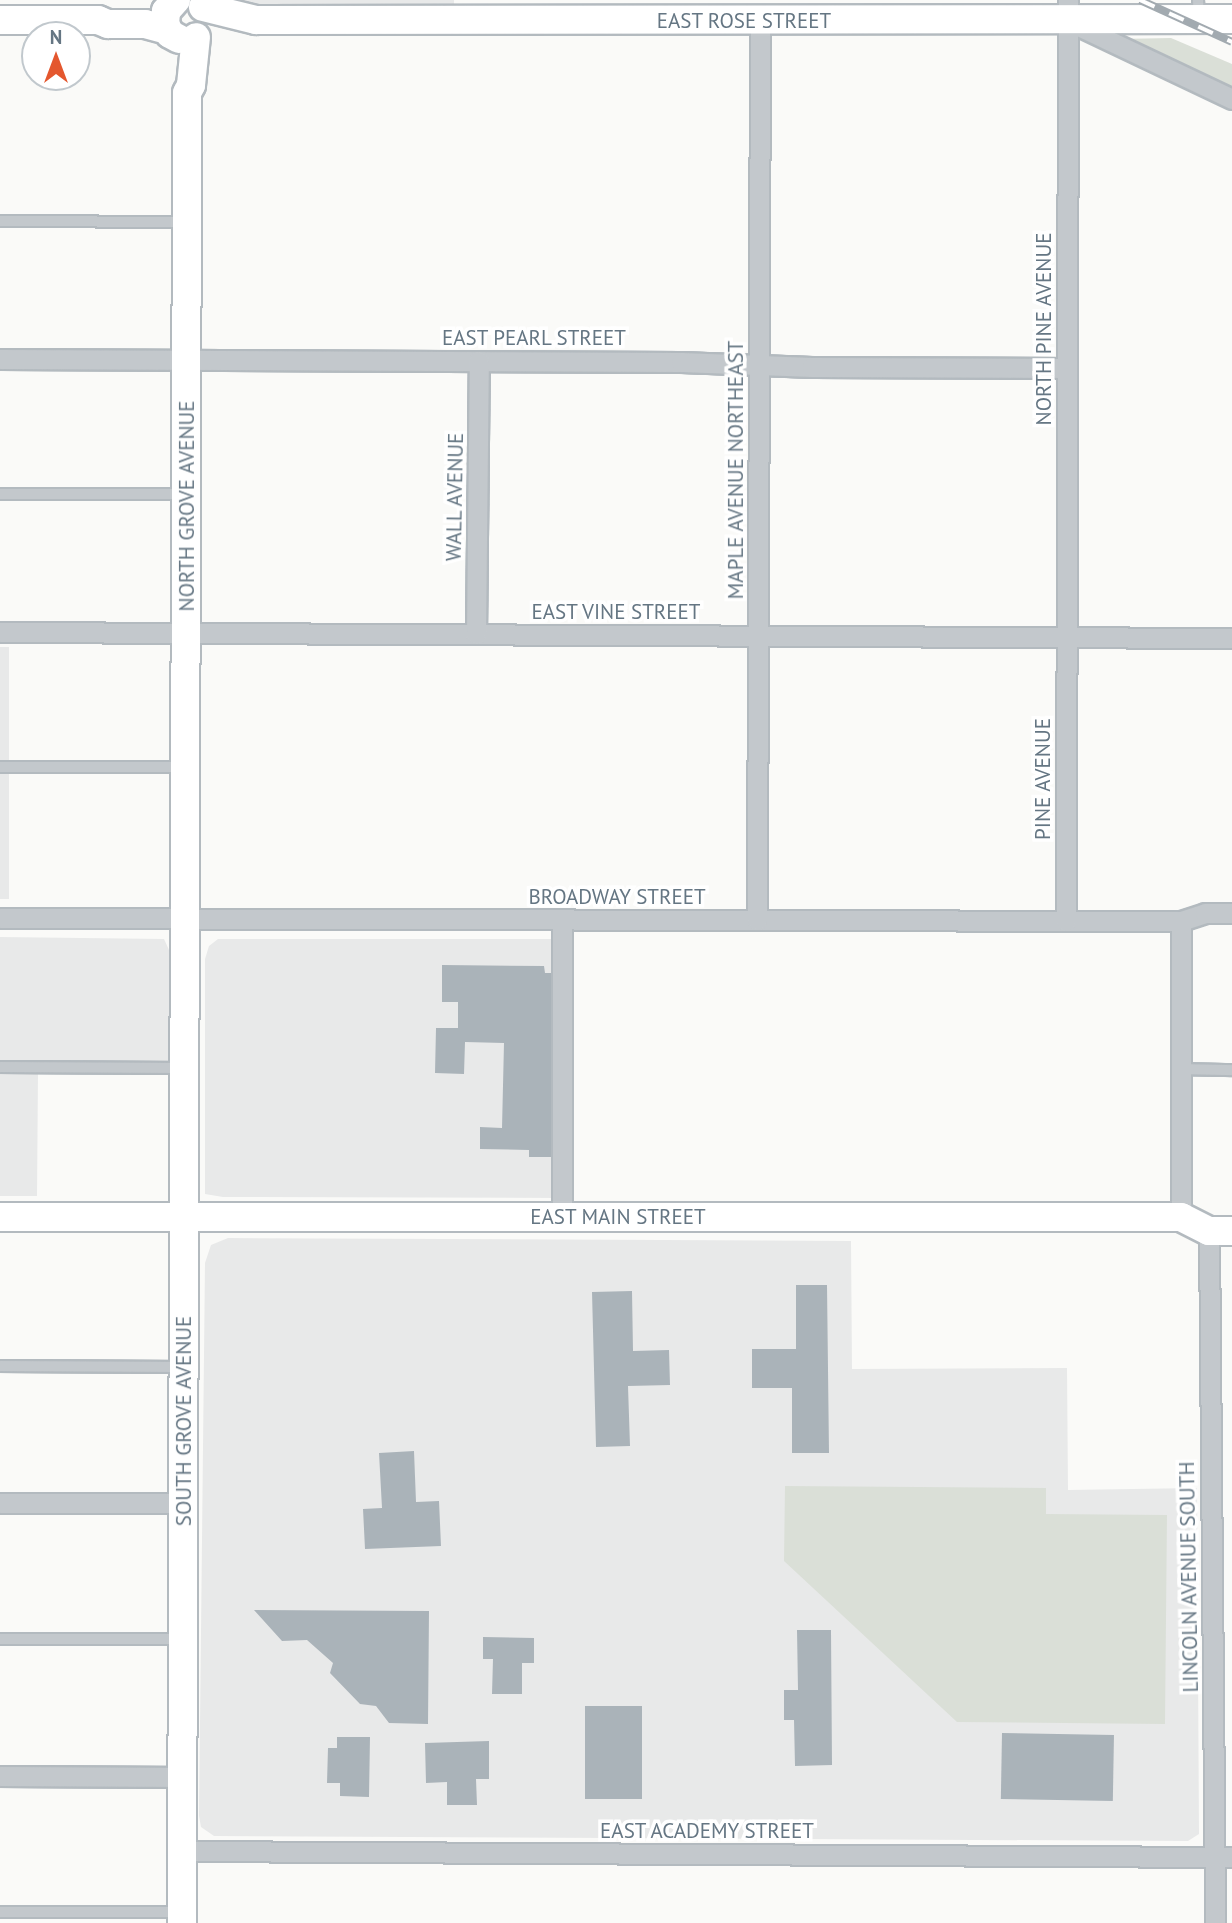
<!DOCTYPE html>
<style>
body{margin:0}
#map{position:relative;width:1232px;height:1923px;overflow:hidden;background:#fafaf8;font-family:"PT Sans",sans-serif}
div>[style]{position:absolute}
.built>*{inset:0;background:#e8e9e9;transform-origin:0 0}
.green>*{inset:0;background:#dadfd7}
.building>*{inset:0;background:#aab3b9;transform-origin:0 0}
.roads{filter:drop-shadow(2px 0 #b3babf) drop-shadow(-2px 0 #b3babf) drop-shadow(0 2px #b3babf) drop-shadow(0 -2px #b3babf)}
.lane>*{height:10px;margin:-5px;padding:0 5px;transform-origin:5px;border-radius:5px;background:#c3c8cc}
.street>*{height:19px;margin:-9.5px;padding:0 9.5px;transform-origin:9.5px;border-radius:9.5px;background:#c3c8cc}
.secondary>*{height:28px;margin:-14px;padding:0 14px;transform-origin:14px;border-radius:14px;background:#fff}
.rail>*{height:8px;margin-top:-4px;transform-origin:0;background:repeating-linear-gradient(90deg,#fff 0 16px,#a2aab0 0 32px);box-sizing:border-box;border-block:2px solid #a2aab0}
span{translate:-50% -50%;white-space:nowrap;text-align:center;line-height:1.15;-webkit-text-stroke:7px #fff;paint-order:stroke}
.street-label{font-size:21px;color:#657683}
.north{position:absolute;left:21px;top:21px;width:70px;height:70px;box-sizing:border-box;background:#fff;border:2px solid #c1c8cd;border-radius:50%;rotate:0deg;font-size:19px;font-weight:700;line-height:28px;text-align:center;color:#657683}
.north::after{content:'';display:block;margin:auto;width:24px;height:32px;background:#e4572e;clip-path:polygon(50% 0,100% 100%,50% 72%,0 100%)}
</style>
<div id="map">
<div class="built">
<i style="left:214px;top:0;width:240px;height:21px"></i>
<i style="left:0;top:647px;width:9px;height:252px"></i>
<i style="clip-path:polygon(0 937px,164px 939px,169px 950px,169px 1075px,38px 1074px,37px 1196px,0 1196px)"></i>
<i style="clip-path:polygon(218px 939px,559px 939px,559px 1198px,223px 1197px,205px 1194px,205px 959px,209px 946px)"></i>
<i style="clip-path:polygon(228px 1238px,851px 1241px,852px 1369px,1067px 1368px,1068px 1490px,1197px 1488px,1199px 1834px,1188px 1841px,214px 1836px,201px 1827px,199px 1816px,205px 1263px,211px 1245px)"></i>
</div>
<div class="green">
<i style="clip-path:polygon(1171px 38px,1232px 64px,1232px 93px,1118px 39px)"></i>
<i style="clip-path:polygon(785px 1486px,1046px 1488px,1046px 1514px,1167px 1515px,1165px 1724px,957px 1722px,784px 1561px)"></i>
</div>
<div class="building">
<i style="clip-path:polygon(442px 965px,544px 966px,545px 973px,554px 973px,552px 1157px,529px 1157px,529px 1150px,480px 1149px,480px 1127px,502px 1128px,504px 1043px,465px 1042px,464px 1074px,435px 1073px,436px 1028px,458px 1028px,458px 1002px,442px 1002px)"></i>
<i style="clip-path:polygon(796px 1285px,827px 1285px,829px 1453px,792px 1453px,792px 1388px,752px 1388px,752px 1349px,796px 1349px)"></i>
<i style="clip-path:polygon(632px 1291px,633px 1351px,669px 1350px,670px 1385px,628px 1386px,630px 1446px,596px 1447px,592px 1292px)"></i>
<i style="clip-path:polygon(414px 1451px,416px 1502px,439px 1501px,441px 1546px,365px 1549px,363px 1509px,382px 1508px,379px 1453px)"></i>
<i style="clip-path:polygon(254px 1610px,429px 1611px,428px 1724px,389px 1723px,376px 1706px,360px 1704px,330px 1673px,333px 1663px,307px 1640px,282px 1641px)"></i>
<i style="clip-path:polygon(797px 1630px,831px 1630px,832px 1765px,795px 1766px,794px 1720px,784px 1720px,784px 1690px,798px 1690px)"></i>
<i style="clip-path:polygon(483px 1637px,534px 1638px,534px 1663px,522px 1663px,522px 1694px,492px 1694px,493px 1659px,483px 1659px)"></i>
<i style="left:585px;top:1706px;width:57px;height:93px"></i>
<i style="left:1002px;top:1733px;width:112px;height:66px;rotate:1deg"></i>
<i style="clip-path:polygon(337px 1737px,370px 1737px,369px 1797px,340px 1796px,340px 1783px,327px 1783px,328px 1748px,337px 1748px)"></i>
<i style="clip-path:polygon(489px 1741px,489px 1779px,476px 1779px,477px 1805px,447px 1805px,447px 1782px,426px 1783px,425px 1743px)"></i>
</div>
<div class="roads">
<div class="lane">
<i style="left:1198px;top:0;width:18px;rotate:87deg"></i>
<i style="left:0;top:221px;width:185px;rotate:0.3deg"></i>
<i style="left:0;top:494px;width:185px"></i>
<i style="left:0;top:767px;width:181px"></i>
<i style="left:0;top:1067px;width:181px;rotate:0.3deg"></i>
<i style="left:1183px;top:1069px;width:49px;rotate:1.2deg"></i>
<i style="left:0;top:1366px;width:181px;rotate:0.3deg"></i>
<i style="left:0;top:1639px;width:181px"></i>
<i style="left:0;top:1912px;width:181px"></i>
</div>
<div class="street">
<i style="left:1072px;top:23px;width:177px;rotate:25.4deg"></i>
<i style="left:0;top:359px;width:681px;rotate:0.25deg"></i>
<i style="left:681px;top:362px;width:131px;rotate:2.2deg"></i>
<i style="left:812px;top:367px;width:255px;rotate:0.2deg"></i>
<i style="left:0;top:632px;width:1232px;rotate:0.28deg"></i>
<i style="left:476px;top:634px;width:273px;rotate:-89.4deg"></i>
<i style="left:0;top:918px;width:1181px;rotate:0.15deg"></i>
<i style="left:1181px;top:921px;width:25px;rotate:-18deg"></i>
<i style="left:1205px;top:913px;width:27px"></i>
<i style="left:562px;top:919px;width:298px;rotate:90deg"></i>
<i style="left:757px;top:920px;width:899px;rotate:-89.81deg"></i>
<i style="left:1066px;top:921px;width:921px;rotate:-89.88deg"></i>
<i style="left:1181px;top:1217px;width:296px;rotate:-90deg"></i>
<i style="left:1209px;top:1231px;width:692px;rotate:89.5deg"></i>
<i style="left:0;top:1503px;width:184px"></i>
<i style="left:0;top:1776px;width:183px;rotate:0.3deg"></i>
<i style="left:182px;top:1851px;width:1050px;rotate:0.33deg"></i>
</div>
<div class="secondary">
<i style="left:176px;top:0;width:15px;rotate:132deg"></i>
<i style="left:166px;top:11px;width:13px;rotate:94deg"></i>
<i style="left:165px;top:24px;width:11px;rotate:63deg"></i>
<i style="left:170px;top:34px;width:10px;rotate:29deg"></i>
<i style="left:203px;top:7px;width:55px;rotate:13.8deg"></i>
<i style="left:256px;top:20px;width:976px;rotate:-0.06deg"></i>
<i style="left:0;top:20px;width:98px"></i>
<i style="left:98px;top:20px;width:11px;rotate:22deg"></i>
<i style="left:108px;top:24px;width:37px"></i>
<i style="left:145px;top:24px;width:23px;rotate:15deg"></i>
<i style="left:0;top:1217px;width:1181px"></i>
<i style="left:1181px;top:1217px;width:31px;rotate:27deg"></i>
<i style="left:1209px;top:1231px;width:23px"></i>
<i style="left:182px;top:1923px;width:1830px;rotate:-89.84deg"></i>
<i style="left:187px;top:93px;width:9px;rotate:-63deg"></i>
<i style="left:191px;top:85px;width:48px;rotate:-84.1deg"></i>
</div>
</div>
<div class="rail">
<i style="left:1140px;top:0;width:101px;rotate:24.5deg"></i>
</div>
<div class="street-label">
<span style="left:744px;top:21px">EAST ROSE STREET</span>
<span style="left:1044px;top:329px;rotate:-90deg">NORTH PINE AVENUE</span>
<span style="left:534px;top:338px">EAST PEARL STREET</span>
<span style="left:736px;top:470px;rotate:-90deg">MAPLE AVENUE NORTHEAST</span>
<span style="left:455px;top:497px;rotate:-89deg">WALL AVENUE</span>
<span style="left:187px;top:506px;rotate:-90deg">NORTH GROVE AVENUE</span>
<span style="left:616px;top:612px">EAST VINE STREET</span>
<span style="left:1043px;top:779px;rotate:-90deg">PINE AVENUE</span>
<span style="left:617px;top:897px">BROADWAY STREET</span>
<span style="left:618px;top:1217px">EAST MAIN STREET</span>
<span style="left:184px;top:1421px;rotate:-90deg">SOUTH GROVE AVENUE</span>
<span style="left:1189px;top:1577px;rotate:-91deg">LINCOLN AVENUE SOUTH</span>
<span style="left:707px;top:1831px">EAST ACADEMY STREET</span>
</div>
<div class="north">N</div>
</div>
